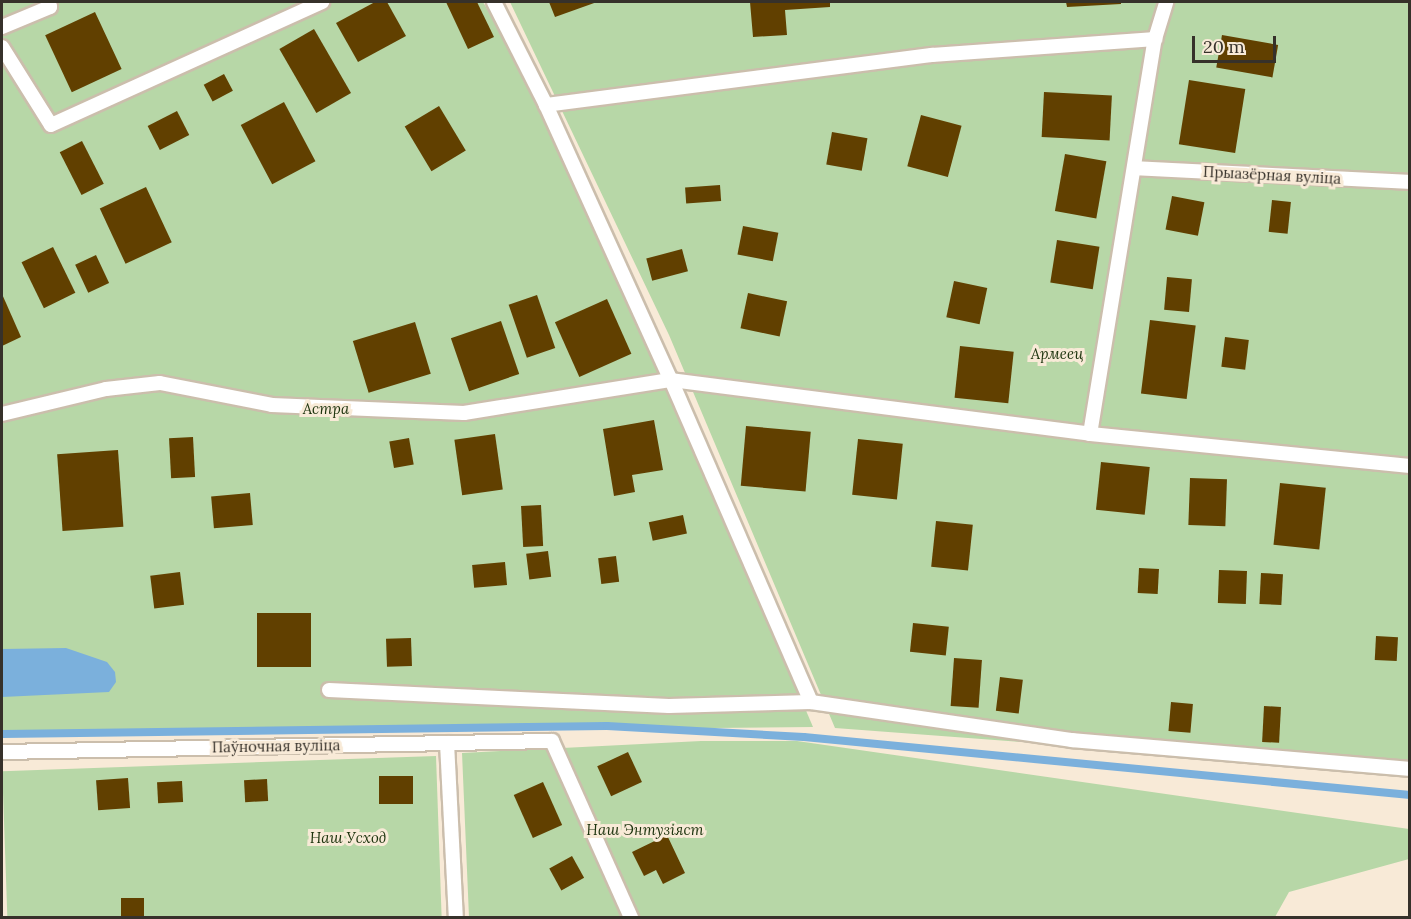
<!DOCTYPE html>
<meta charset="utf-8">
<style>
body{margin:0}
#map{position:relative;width:1411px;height:919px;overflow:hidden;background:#f8ead7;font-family:Lora,serif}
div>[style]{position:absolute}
.green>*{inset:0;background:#b7d7a7;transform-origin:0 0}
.water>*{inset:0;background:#7bb0dc}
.stream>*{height:8px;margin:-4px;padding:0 4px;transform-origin:4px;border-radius:4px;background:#7bb0dc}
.building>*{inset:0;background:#614000;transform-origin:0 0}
.roads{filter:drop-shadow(2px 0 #cbbeac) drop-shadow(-2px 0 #cbbeac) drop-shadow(0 2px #cbbeac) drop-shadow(0 -2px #cbbeac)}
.service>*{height:14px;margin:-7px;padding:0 7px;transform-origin:7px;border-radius:7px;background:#fff}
span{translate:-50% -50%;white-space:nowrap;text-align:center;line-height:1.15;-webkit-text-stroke:6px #f8ead7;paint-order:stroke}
.street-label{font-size:15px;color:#36312a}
.park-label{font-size:15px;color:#1b320c;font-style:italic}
.frame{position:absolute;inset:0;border:3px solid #36312a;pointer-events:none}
.scale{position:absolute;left:1192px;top:36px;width:84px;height:27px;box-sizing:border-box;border:3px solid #36312a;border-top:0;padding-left:8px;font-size:18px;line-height:21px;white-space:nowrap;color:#36312a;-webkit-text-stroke:4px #f8ead7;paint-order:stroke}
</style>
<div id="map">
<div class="green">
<i style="clip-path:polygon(2px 2px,483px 2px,562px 139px,813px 727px,2px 735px)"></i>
<i style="clip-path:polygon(510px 2px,1409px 2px,1409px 771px,835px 728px,669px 335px)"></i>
<i style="clip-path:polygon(701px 741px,797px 741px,1409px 829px,1409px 859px,1289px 892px,1275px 917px,469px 917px,462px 753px)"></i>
<i style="left:436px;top:756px;width:161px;height:434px;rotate:88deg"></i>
</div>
<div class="water">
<i style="clip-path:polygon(66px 648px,107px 662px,115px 672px,116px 682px,109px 692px,2px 697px,2px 649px)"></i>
</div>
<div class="stream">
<i style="left:2px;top:734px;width:605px;rotate:-0.76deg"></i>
<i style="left:607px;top:726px;width:197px;rotate:3.2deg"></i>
<i style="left:804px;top:737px;width:609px;rotate:5.47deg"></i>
</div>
<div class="building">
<i style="clip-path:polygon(375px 2px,387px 2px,406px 36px,358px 62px,336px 23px)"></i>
<i style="clip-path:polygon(446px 2px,477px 2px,494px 37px,468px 49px)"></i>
<i style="clip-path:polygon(549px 2px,597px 2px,555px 17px)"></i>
<i style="clip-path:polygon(750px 2px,830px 2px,830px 7px,785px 10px,787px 35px,753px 37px)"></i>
<i style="clip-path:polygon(1066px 2px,1121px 2px,1121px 4px,1067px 7px)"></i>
<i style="left:95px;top:12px;width:63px;height:55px;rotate:65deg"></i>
<i style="left:314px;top:29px;width:74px;height:40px;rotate:60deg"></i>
<i style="left:1222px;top:35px;width:57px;height:33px;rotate:10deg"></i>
<i style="left:224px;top:74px;width:19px;height:23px;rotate:62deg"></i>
<i style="left:1189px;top:80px;width:57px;height:65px;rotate:9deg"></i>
<i style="left:1044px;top:92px;width:68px;height:45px;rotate:3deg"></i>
<i style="left:284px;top:102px;width:67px;height:49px;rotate:62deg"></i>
<i style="left:439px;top:106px;width:52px;height:40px;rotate:59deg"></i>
<i style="left:177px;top:111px;width:27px;height:33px;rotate:63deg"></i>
<i style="left:921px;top:115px;width:42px;height:53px;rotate:15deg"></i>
<i style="left:832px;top:132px;width:36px;height:33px;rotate:10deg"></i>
<i style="left:82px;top:141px;width:48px;height:25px;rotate:63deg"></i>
<i style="left:1065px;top:154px;width:42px;height:58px;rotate:10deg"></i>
<i style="left:720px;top:185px;width:16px;height:35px;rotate:86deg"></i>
<i style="left:146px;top:187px;width:61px;height:51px;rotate:65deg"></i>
<i style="left:1172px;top:196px;width:33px;height:34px;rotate:11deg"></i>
<i style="left:1272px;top:200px;width:19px;height:32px;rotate:6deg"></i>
<i style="left:743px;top:226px;width:36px;height:29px;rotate:11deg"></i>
<i style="left:1057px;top:240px;width:43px;height:43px;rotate:9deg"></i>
<i style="left:53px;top:247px;width:51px;height:35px;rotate:64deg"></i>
<i style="left:682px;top:249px;width:23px;height:37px;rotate:75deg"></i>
<i style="left:96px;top:255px;width:31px;height:23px;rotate:65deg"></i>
<i style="left:1167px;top:277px;width:25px;height:33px;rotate:5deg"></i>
<i style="left:954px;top:281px;width:34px;height:37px;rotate:12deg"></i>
<i style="left:748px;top:293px;width:40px;height:36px;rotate:12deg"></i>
<i style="clip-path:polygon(2px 294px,21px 337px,2px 346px)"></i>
<i style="left:537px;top:295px;width:56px;height:30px;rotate:71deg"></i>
<i style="left:607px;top:299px;width:60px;height:57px;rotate:66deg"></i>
<i style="left:1150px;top:320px;width:46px;height:74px;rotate:7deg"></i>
<i style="left:501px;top:321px;width:56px;height:53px;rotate:71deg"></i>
<i style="left:415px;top:322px;width:54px;height:65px;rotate:73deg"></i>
<i style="left:1225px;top:337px;width:24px;height:30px;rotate:7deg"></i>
<i style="left:960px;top:346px;width:54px;height:52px;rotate:6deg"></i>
<i style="clip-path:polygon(654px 420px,663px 470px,632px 475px,635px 492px,614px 496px,603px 429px)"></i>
<i style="left:746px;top:426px;width:65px;height:60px;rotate:5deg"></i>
<i style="left:495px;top:434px;width:56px;height:41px;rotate:82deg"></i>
<i style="left:193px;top:437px;width:40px;height:24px;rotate:87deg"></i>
<i style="left:409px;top:438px;width:27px;height:20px;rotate:80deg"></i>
<i style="left:858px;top:439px;width:45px;height:56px;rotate:6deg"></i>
<i style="left:118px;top:450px;width:77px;height:61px;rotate:86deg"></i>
<i style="left:1101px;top:462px;width:49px;height:48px;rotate:6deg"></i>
<i style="left:1190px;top:478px;width:37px;height:47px;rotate:2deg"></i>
<i style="left:1280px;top:483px;width:46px;height:62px;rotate:6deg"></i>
<i style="left:250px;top:493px;width:32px;height:39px;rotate:85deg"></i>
<i style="left:541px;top:505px;width:41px;height:20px;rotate:87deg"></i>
<i style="left:683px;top:515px;width:19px;height:35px;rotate:78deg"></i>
<i style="left:936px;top:521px;width:37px;height:46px;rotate:6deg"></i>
<i style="left:548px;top:551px;width:26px;height:22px;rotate:83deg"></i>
<i style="left:616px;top:556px;width:26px;height:18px;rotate:83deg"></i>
<i style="left:505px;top:562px;width:23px;height:33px;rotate:85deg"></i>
<i style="left:1139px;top:568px;width:20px;height:25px;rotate:3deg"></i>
<i style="left:1219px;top:570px;width:28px;height:33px;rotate:2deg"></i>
<i style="left:180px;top:572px;width:33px;height:30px;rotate:83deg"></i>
<i style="left:1261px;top:573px;width:22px;height:31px;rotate:3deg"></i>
<i style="left:311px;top:613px;width:54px;height:54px;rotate:90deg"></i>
<i style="left:913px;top:623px;width:36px;height:29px;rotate:6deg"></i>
<i style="left:1376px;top:636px;width:22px;height:24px;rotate:3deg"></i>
<i style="left:411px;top:638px;width:28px;height:25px;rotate:88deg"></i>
<i style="left:954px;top:658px;width:28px;height:48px;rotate:4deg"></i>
<i style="left:1000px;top:677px;width:23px;height:34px;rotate:7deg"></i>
<i style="left:1171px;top:702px;width:22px;height:29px;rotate:5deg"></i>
<i style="left:1264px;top:706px;width:17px;height:36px;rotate:3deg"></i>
<i style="left:628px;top:752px;width:33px;height:34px;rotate:65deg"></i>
<i style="left:379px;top:776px;width:34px;height:28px"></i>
<i style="left:128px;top:778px;width:30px;height:32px;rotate:86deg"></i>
<i style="left:267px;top:779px;width:22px;height:23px;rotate:87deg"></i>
<i style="left:182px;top:781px;width:21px;height:25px;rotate:87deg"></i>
<i style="left:543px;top:782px;width:47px;height:32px;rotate:66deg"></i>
<i style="clip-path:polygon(667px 835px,685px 873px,663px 884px,656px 870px,644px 876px,632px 852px)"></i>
<i style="left:572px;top:856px;width:25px;height:26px;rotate:61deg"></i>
<i style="left:121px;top:898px;width:23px;height:20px"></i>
</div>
<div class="roads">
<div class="service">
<i style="left:494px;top:2px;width:115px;rotate:63.2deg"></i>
<i style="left:546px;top:105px;width:302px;rotate:65.6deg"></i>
<i style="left:671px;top:380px;width:351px;rotate:66.5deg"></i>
<i style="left:2px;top:27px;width:52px;rotate:-22.6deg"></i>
<i style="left:50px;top:7px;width:5px;rotate:-101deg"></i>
<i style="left:2px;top:47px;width:92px;rotate:57.9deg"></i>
<i style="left:51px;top:125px;width:298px;rotate:-24.4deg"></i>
<i style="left:546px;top:105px;width:389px;rotate:-7.4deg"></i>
<i style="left:932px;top:55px;width:224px;rotate:-4.1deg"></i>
<i style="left:1134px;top:168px;width:276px;rotate:2.9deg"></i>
<i style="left:2px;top:414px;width:107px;rotate:-13.5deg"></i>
<i style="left:106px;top:389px;width:54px;rotate:-6.3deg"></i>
<i style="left:160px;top:383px;width:114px;rotate:11.1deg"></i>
<i style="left:272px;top:405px;width:192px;rotate:2.4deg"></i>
<i style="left:464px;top:413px;width:210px;rotate:-9.1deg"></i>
<i style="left:671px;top:380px;width:422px;rotate:7.3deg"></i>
<i style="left:1090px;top:434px;width:322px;rotate:5.7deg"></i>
<i style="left:1090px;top:434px;width:400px;rotate:-80.7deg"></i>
<i style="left:1155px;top:39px;width:39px;rotate:-73deg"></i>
<i style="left:329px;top:690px;width:340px;rotate:2.7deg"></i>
<i style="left:669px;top:706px;width:142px;rotate:-1.6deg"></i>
<i style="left:811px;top:702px;width:264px;rotate:8.3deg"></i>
<i style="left:1072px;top:740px;width:339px;rotate:4.9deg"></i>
<i style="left:447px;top:743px;width:175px;rotate:87.1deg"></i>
<i style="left:2px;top:752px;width:550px;rotate:-1.15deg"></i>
<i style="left:552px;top:741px;width:194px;rotate:65.9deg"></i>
</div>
</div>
<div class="street-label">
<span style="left:1272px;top:175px;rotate:3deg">Прыазёрная вуліца</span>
<span style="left:276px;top:746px;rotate:-1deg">Паўночная вуліца</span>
</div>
<div class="park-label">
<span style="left:1057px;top:354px">Армеец</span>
<span style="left:326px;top:409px">Астра</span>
<span style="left:645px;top:830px">Наш Энтузіяст</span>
<span style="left:348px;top:838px">Наш Усход</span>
</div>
<div class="frame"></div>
<div class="scale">20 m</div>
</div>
